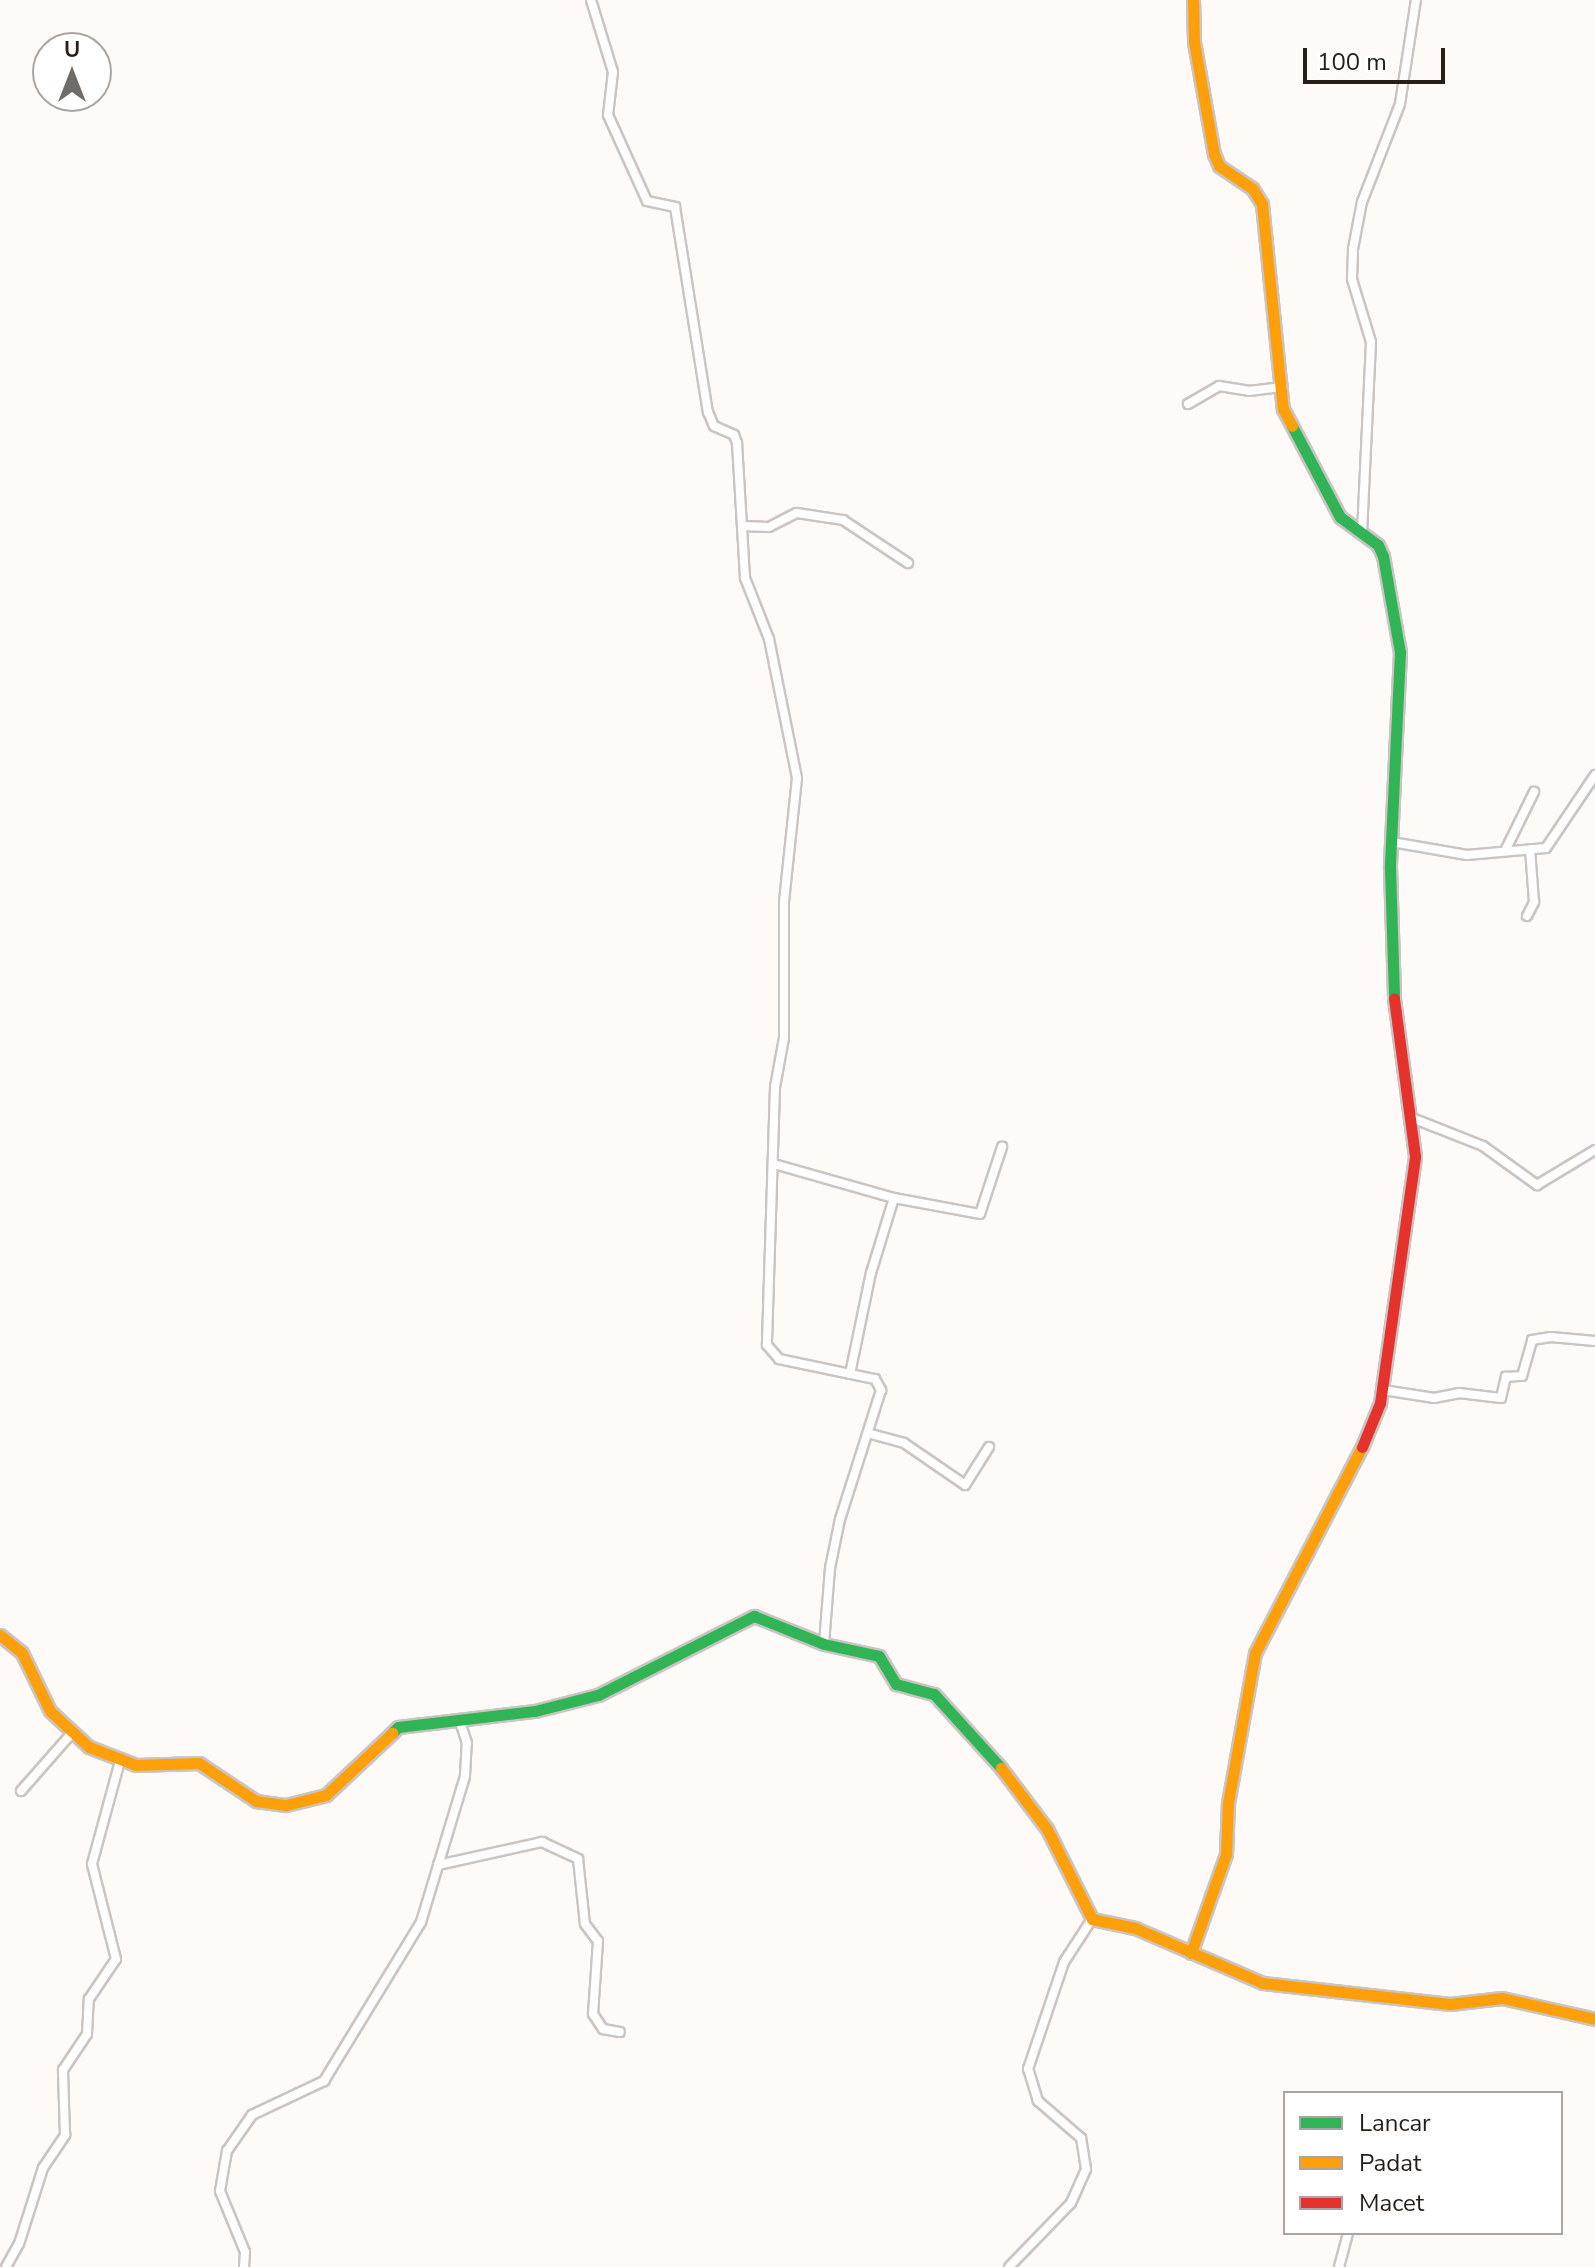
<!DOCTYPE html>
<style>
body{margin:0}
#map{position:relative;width:1595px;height:2267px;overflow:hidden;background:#fdfaf8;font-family:"Nunito Sans",sans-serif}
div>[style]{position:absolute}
.roads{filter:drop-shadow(2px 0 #cac5c2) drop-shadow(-2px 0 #cac5c2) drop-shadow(0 2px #cac5c2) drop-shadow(0 -2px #cac5c2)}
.street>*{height:8px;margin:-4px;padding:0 4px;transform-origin:4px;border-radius:4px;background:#fffefe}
.fast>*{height:11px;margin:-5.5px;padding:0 5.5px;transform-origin:5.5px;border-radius:5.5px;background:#30b455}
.slow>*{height:11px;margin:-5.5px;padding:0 5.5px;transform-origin:5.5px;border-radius:5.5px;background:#ff9f0a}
.jam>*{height:11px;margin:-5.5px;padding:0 5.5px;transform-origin:5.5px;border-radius:5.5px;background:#e5322d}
span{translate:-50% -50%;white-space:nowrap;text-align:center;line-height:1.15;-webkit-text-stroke:8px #fff;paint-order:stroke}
.legend{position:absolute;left:1283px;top:2091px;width:280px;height:144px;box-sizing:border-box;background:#fff;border:2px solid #a8a5a3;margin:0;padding:10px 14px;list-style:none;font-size:24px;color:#261e19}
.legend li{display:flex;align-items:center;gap:16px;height:40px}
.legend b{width:40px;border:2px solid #a8a5a3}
.north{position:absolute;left:32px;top:32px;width:80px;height:80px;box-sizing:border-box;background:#fff;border:2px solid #a8a5a3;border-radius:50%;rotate:0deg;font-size:22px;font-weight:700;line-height:32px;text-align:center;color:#261e19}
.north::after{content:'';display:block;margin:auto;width:28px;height:36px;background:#716b67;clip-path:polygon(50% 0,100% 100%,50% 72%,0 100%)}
.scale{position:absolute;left:1303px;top:48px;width:142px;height:36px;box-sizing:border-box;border:4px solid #261e19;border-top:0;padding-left:10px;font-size:24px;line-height:28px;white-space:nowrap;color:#261e19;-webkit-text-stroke:6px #fff;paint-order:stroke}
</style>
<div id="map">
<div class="roads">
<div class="street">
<i style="left:591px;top:0;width:75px;rotate:73deg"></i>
<i style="left:613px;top:72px;width:43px;rotate:96.6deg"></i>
<i style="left:608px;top:115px;width:94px;rotate:65.6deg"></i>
<i style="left:647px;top:201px;width:29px;rotate:12deg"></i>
<i style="left:675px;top:207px;width:208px;rotate:80.9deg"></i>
<i style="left:708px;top:412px;width:15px;rotate:67deg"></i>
<i style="left:714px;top:426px;width:22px;rotate:24deg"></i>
<i style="left:734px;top:435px;width:9px;rotate:69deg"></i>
<i style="left:737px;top:443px;width:135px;rotate:86.6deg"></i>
<i style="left:745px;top:578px;width:66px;rotate:68.5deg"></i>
<i style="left:769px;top:639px;width:142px;rotate:78.6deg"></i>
<i style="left:797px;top:778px;width:125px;rotate:96deg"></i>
<i style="left:784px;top:902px;width:136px;rotate:90deg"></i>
<i style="left:784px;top:1038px;width:50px;rotate:100.4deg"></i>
<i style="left:775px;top:1087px;width:258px;rotate:91.8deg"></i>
<i style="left:767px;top:1345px;width:18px;rotate:49deg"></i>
<i style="left:779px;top:1359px;width:98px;rotate:11.8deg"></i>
<i style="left:875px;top:1379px;width:13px;rotate:61deg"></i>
<i style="left:881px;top:1390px;width:135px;rotate:107.6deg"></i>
<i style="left:840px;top:1519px;width:50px;rotate:101.5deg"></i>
<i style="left:830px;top:1568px;width:76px;rotate:94.5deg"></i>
<i style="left:1188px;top:404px;width:36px;rotate:-30deg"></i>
<i style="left:1219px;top:386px;width:30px;rotate:9deg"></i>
<i style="left:1249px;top:391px;width:34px;rotate:-7deg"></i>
<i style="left:742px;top:526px;width:27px;rotate:2deg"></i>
<i style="left:769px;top:527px;width:31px;rotate:-27deg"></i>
<i style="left:797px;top:513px;width:47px;rotate:8.7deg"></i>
<i style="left:843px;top:520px;width:78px;rotate:33.5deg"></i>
<i style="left:1362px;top:533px;width:191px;rotate:-87.3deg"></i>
<i style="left:1371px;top:342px;width:66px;rotate:-106.8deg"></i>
<i style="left:1352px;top:279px;width:30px;rotate:-88deg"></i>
<i style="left:1353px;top:249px;width:48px;rotate:-79.2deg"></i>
<i style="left:1362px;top:202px;width:105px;rotate:-68.8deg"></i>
<i style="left:1400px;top:104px;width:105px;rotate:-81.3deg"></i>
<i style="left:1392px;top:842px;width:76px;rotate:9.8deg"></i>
<i style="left:1467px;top:855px;width:79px;rotate:-5.1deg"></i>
<i style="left:1546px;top:848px;width:88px;rotate:-56.1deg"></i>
<i style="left:1505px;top:851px;width:66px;rotate:-63.8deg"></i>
<i style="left:1527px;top:916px;width:16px;rotate:-63deg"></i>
<i style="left:1534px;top:902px;width:53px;rotate:-94.3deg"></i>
<i style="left:1412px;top:1118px;width:76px;rotate:21.5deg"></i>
<i style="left:1483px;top:1146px;width:67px;rotate:35.8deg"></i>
<i style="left:1537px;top:1185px;width:68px;rotate:-31.1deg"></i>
<i style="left:774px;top:1164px;width:125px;rotate:15.8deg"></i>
<i style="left:850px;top:1374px;width:103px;rotate:-78.3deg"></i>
<i style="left:871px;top:1273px;width:78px;rotate:-73deg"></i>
<i style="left:894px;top:1198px;width:87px;rotate:10.5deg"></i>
<i style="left:980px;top:1214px;width:71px;rotate:-71.8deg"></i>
<i style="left:1383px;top:1390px;width:52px;rotate:8.9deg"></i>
<i style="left:1434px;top:1398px;width:25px;rotate:-11deg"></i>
<i style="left:1459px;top:1393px;width:42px;rotate:6.8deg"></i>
<i style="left:1501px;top:1398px;width:22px;rotate:-77deg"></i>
<i style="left:1506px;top:1377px;width:16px;rotate:-4deg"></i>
<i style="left:1522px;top:1376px;width:37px;rotate:-74deg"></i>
<i style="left:1532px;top:1340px;width:19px;rotate:-9deg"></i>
<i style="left:1551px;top:1337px;width:44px;rotate:5.2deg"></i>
<i style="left:871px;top:1434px;width:34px;rotate:15deg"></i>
<i style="left:904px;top:1443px;width:74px;rotate:34.5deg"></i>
<i style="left:965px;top:1485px;width:45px;rotate:-57.7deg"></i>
<i style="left:21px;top:1791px;width:76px;rotate:-48.7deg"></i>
<i style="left:438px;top:1865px;width:107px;rotate:-12.5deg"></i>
<i style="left:542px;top:1842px;width:40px;rotate:25deg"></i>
<i style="left:578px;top:1859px;width:65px;rotate:83.9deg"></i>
<i style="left:585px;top:1924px;width:21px;rotate:53deg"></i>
<i style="left:598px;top:1941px;width:73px;rotate:93.9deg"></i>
<i style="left:593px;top:2014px;width:18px;rotate:56deg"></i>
<i style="left:603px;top:2029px;width:17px;rotate:10deg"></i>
<i style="left:6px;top:2267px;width:26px;rotate:-61deg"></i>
<i style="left:19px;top:2244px;width:80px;rotate:-72.5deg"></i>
<i style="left:43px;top:2168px;width:40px;rotate:-56deg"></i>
<i style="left:65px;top:2135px;width:65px;rotate:-91.8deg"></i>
<i style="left:63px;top:2070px;width:43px;rotate:-56.3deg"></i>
<i style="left:87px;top:2034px;width:35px;rotate:-87deg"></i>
<i style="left:89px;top:1999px;width:48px;rotate:-56deg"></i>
<i style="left:116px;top:1959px;width:98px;rotate:-104.2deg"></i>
<i style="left:92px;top:1864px;width:107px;rotate:-74.8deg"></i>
<i style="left:244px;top:2267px;width:15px;rotate:-86deg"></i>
<i style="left:245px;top:2252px;width:66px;rotate:-112.3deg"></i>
<i style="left:220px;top:2191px;width:41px;rotate:-80.1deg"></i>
<i style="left:227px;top:2151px;width:44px;rotate:-55.2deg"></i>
<i style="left:252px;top:2115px;width:80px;rotate:-25.3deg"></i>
<i style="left:324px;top:2081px;width:186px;rotate:-58.6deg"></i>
<i style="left:421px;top:1922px;width:152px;rotate:-73.2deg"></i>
<i style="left:465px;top:1776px;width:33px;rotate:-87deg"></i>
<i style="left:467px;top:1743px;width:25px;rotate:-108deg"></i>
<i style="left:1009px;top:2267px;width:89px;rotate:-45.9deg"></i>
<i style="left:1071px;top:2203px;width:37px;rotate:-66deg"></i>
<i style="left:1086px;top:2169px;width:31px;rotate:-99deg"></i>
<i style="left:1081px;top:2138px;width:57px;rotate:-139.3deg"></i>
<i style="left:1038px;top:2101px;width:34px;rotate:-107deg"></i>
<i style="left:1028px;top:2069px;width:113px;rotate:-71.4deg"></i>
<i style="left:1064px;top:1962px;width:51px;rotate:-56.9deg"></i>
<i style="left:1339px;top:2267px;width:35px;rotate:-75deg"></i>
</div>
<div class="fast">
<i style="left:1292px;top:426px;width:103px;rotate:62.2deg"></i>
<i style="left:1340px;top:517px;width:47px;rotate:36.4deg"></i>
<i style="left:1378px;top:545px;width:12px;rotate:66deg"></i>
<i style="left:1383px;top:556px;width:97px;rotate:80deg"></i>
<i style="left:1400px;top:652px;width:216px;rotate:92.7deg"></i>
<i style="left:1390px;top:868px;width:130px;rotate:88.2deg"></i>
<i style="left:392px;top:1733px;width:8px;rotate:-45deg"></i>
<i style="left:398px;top:1727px;width:138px;rotate:-6.7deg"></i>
<i style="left:535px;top:1711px;width:65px;rotate:-14.3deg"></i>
<i style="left:598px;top:1695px;width:175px;rotate:-26.9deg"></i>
<i style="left:754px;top:1616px;width:75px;rotate:21.8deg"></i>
<i style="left:824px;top:1644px;width:56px;rotate:12.3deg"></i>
<i style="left:879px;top:1656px;width:33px;rotate:59deg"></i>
<i style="left:896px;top:1684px;width:39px;rotate:15deg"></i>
<i style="left:934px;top:1694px;width:100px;rotate:47.8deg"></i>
</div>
<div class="slow">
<i style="left:1193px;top:0;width:42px;rotate:88.6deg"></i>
<i style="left:1194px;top:42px;width:114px;rotate:79.9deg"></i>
<i style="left:1214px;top:154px;width:13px;rotate:67deg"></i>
<i style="left:1219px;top:166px;width:40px;rotate:34deg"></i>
<i style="left:1252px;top:188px;width:19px;rotate:58deg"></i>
<i style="left:1262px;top:204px;width:206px;rotate:84.2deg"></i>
<i style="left:1283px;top:409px;width:19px;rotate:62deg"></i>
<i style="left:0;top:1635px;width:28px;rotate:39deg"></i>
<i style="left:22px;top:1653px;width:64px;rotate:64.2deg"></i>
<i style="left:50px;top:1711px;width:53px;rotate:42.7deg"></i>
<i style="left:89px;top:1747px;width:50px;rotate:21deg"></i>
<i style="left:136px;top:1765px;width:63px;rotate:-1.8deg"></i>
<i style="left:199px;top:1763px;width:69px;rotate:33.7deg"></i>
<i style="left:256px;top:1801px;width:30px;rotate:8deg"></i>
<i style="left:286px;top:1805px;width:41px;rotate:-14deg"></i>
<i style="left:326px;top:1795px;width:91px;rotate:-43.2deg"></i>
<i style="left:1001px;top:1768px;width:76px;rotate:53deg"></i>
<i style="left:1047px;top:1829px;width:101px;rotate:63.4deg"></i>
<i style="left:1092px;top:1919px;width:44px;rotate:11.8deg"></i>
<i style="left:1135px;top:1928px;width:139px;rotate:23.3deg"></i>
<i style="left:1263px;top:1983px;width:188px;rotate:6.4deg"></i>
<i style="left:1450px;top:2004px;width:52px;rotate:-6.6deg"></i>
<i style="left:1502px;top:1998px;width:95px;rotate:12.7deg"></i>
<i style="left:1191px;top:1953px;width:105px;rotate:-70.5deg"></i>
<i style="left:1226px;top:1854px;width:51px;rotate:-87.8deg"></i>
<i style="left:1228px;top:1803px;width:152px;rotate:-79.8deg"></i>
<i style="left:1255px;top:1653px;width:232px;rotate:-62.6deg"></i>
</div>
<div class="jam">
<i style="left:1362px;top:1447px;width:48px;rotate:-67.8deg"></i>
<i style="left:1380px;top:1403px;width:249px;rotate:-81.9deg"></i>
<i style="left:1415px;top:1156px;width:159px;rotate:-97.6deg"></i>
</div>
</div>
<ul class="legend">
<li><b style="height:10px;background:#30b455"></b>Lancar</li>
<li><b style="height:10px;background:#ff9f0a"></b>Padat</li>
<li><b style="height:10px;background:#e5322d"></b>Macet</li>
</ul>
<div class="north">U</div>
<div class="scale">100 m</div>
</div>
